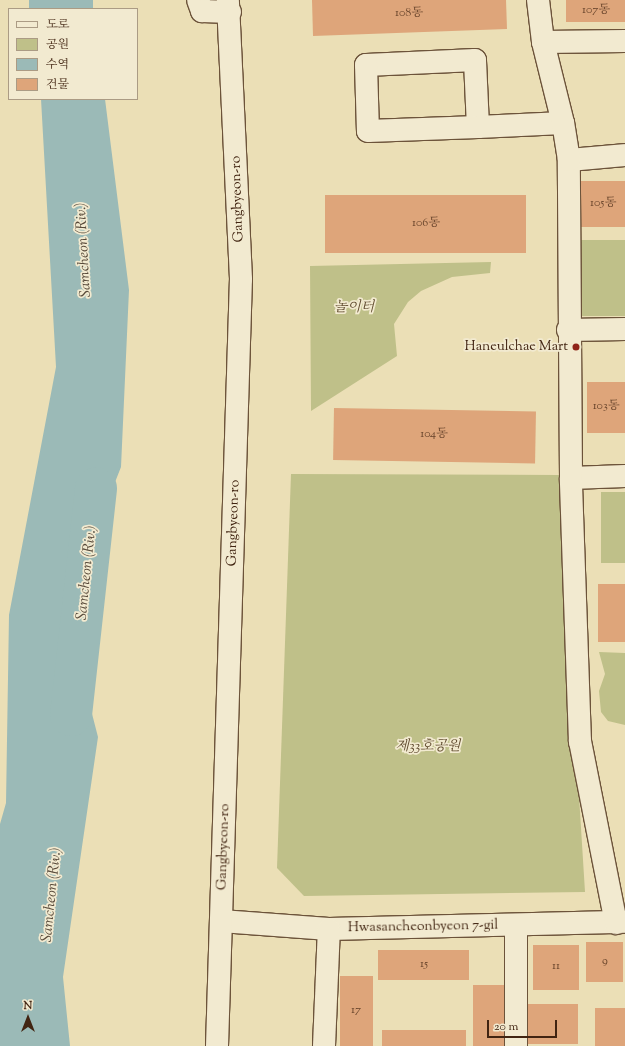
<!DOCTYPE html>
<meta charset="utf-8">
<style>
body{margin:0}
#map{position:relative;width:625px;height:1046px;overflow:hidden;background:#ebdfb6;font-family:"Sorts Mill Goudy","Noto Serif KR",serif}
div>[style]{position:absolute}
.green>*{inset:0;background:#bfc089;transform-origin:0 0}
.water>*{inset:0;background:#9bbab7;transform-origin:0 0}
.river>*{height:42px;margin:-21px;padding:0 21px;transform-origin:21px;border-radius:21px;background:#9bbab7}
.building>*{inset:0;background:#dea57a;transform-origin:0 0}
.roads{filter:drop-shadow(1px 0 #6c533a) drop-shadow(-1px 0 #6c533a) drop-shadow(0 1px #6c533a) drop-shadow(0 -1px #6c533a)}
.minor>*{height:22px;margin:-11px;padding:0 11px;transform-origin:11px;border-radius:11px;background:#f2ead0}
.dots>*{width:11px;height:11px;translate:-50% -50%;box-sizing:border-box;border:2px solid #f2ead0;border-radius:50%}
span{translate:-50% -50%;white-space:nowrap;text-align:center;line-height:1.15;-webkit-text-stroke:3.5px #f2ead0;paint-order:stroke}
.number-label{font-size:12px;color:#68442b}
.number-label span{-webkit-text-stroke-width:0}
.street-label{font-size:14px;color:#412411}
.park-label{font-size:14px;color:#604b2f;font-style:italic}
.poi-label{font-size:14px;color:#412411}
.right{translate:-100% -50%;text-align:right}
.water-label{font-size:15px;color:#584a3a;font-style:italic}
.legend{position:absolute;left:8px;top:8px;width:130px;height:92px;box-sizing:border-box;background:#f2ead0;border:1px solid #ab9b84;margin:0;padding:5px 7px;list-style:none;font-size:12px;color:#412411}
.legend li{display:flex;align-items:center;gap:8px;height:20px}
.legend b{width:20px;border:1px solid #ab9b84}
.north{position:absolute;left:8px;top:998px;width:40px;height:40px;-webkit-text-stroke:3px #f2ead0;paint-order:stroke;rotate:0deg;font-size:11px;font-weight:700;line-height:16px;text-align:center;color:#412411}
.north::after{content:'';display:block;margin:auto;width:14px;height:18px;background:#412411;clip-path:polygon(50% 0,100% 100%,50% 72%,0 100%)}
.scale{position:absolute;left:487px;top:1020px;width:70px;height:18px;box-sizing:border-box;border:2px solid #412411;border-top:0;padding-left:5px;font-size:12px;line-height:14px;white-space:nowrap;color:#412411;-webkit-text-stroke:3px #f2ead0;paint-order:stroke}
</style>
<div id="map">
<div class="green">
<i style="left:581px;top:240px;width:44px;height:76px"></i>
<i style="clip-path:polygon(491px 262px,490px 273px,452px 277px,421px 291px,408px 302px,394px 324px,397px 356px,311px 411px,310px 266px)"></i>
<i style="clip-path:polygon(291px 474px,559px 475px,585px 892px,304px 896px,277px 868px)"></i>
<i style="left:601px;top:492px;width:24px;height:71px"></i>
<i style="clip-path:polygon(599px 652px,625px 653px,625px 725px,608px 721px,601px 712px,599px 691px,605px 674px)"></i>
</div>
<div class="water">
<i style="left:29px;top:0;width:64px;height:9px"></i>
<i style="clip-path:polygon(41px 99px,105px 99px,129px 290px,121px 467px,65px 609px,98px 737px,63px 977px,70px 1046px,0 1046px,0 824px,6px 803px,9px 615px,56px 367px)"></i>
</div>
<div class="river">
<i style="left:71px;top:715px;width:228px;rotate:-83.7deg"></i>
</div>
<div class="building">
<i style="clip-path:polygon(312px 0,506px 0,507px 29px,313px 36px)"></i>
<i style="left:566px;top:0;width:59px;height:22px"></i>
<i style="left:581px;top:181px;width:44px;height:46px"></i>
<i style="left:325px;top:195px;width:201px;height:58px"></i>
<i style="left:587px;top:382px;width:38px;height:51px"></i>
<i style="left:334px;top:408px;width:202px;height:52px;rotate:1deg"></i>
<i style="left:625px;top:584px;width:58px;height:27px;rotate:90deg"></i>
<i style="left:586px;top:942px;width:37px;height:40px"></i>
<i style="left:533px;top:945px;width:46px;height:45px"></i>
<i style="left:378px;top:950px;width:91px;height:30px"></i>
<i style="left:340px;top:976px;width:33px;height:70px"></i>
<i style="left:473px;top:985px;width:35px;height:61px"></i>
<i style="left:527px;top:1004px;width:51px;height:40px"></i>
<i style="left:595px;top:1008px;width:30px;height:38px"></i>
<i style="left:466px;top:1030px;width:16px;height:84px;rotate:90deg"></i>
</div>
<div class="roads">
<div class="minor">
<i style="left:198px;top:0;width:12px;rotate:70deg"></i>
<i style="left:202px;top:11px;width:28px;rotate:2deg"></i>
<i style="left:538px;top:0;width:42px;rotate:83.2deg"></i>
<i style="left:478px;top:127px;width:67px;rotate:-92.6deg"></i>
<i style="left:475px;top:60px;width:109px;rotate:177.4deg"></i>
<i style="left:366px;top:65px;width:66px;rotate:88.3deg"></i>
<i style="left:368px;top:131px;width:110px;rotate:-2.1deg"></i>
<i style="left:478px;top:127px;width:85px;rotate:-2.7deg"></i>
<i style="left:569px;top:160px;width:56px;rotate:-5.1deg"></i>
<i style="left:568px;top:330px;width:57px;rotate:-1deg"></i>
<i style="left:571px;top:478px;width:54px;rotate:-2.1deg"></i>
<i style="left:221px;top:921px;width:108px;rotate:4.2deg"></i>
<i style="left:329px;top:929px;width:296px;rotate:-1.4deg"></i>
<i style="left:616px;top:923px;width:185px;rotate:-101.2deg"></i>
<i style="left:580px;top:742px;width:264px;rotate:-92deg"></i>
<i style="left:571px;top:478px;width:318px;rotate:-90.4deg"></i>
<i style="left:569px;top:160px;width:37px;rotate:-99deg"></i>
<i style="left:563px;top:123px;width:83px;rotate:-103.9deg"></i>
<i style="left:543px;top:42px;width:82px;rotate:-0.7deg"></i>
<i style="left:516px;top:925px;width:121px;rotate:90deg"></i>
<i style="left:217px;top:1046px;width:767px;rotate:-88.21deg"></i>
<i style="left:241px;top:279px;width:279px;rotate:-92.7deg"></i>
<i style="left:324px;top:1046px;width:117px;rotate:-87.6deg"></i>
</div>
</div>
<div class="dots">
<i style="left:576px;top:347px;background:#8f2418"></i>
</div>
<div class="number-label">
<span style="left:596px;top:11px">107동</span>
<span style="left:409px;top:14px">108동</span>
<span style="left:603px;top:204px">105동</span>
<span style="left:426px;top:224px">106동</span>
<span style="left:606px;top:407px">103동</span>
<span style="left:434px;top:435px">104동</span>
<span style="left:605px;top:962px">9</span>
<span style="left:424px;top:965px">15</span>
<span style="left:556px;top:967px">11</span>
<span style="left:356px;top:1011px">17</span>
</div>
<div class="street-label">
<span style="left:238px;top:199px;rotate:-92deg">Gangbyeon-ro</span>
<span style="left:234px;top:523px;rotate:-88deg">Gangbyeon-ro</span>
<span style="left:224px;top:847px;rotate:-88deg">Gangbyeon-ro</span>
<span style="left:423px;top:927px;rotate:-1deg">Hwasancheonbyeon 7-gil</span>
</div>
<div class="park-label">
<span style="left:354px;top:308px">놀이터</span>
<span style="left:428px;top:747px">제33호공원</span>
</div>
<div class="poi-label">
<span class="right" style="left:568px;top:347px">Haneulchae Mart</span>
</div>
<div class="water-label">
<span style="left:84px;top:250px;rotate:-93deg">Samcheon (Riv.)</span>
<span style="left:87px;top:573px;rotate:-84deg">Samcheon (Riv.)</span>
<span style="left:52px;top:895px;rotate:-84deg">Samcheon (Riv.)</span>
</div>
<ul class="legend">
<li><b style="height:5px;background:#f2ead0"></b>도로</li>
<li><b style="height:11px;background:#bfc089"></b>공원</li>
<li><b style="height:11px;background:#9bbab7"></b>수역</li>
<li><b style="height:11px;background:#dea57a"></b>건물</li>
</ul>
<div class="north">N</div>
<div class="scale">20 m</div>
</div>
